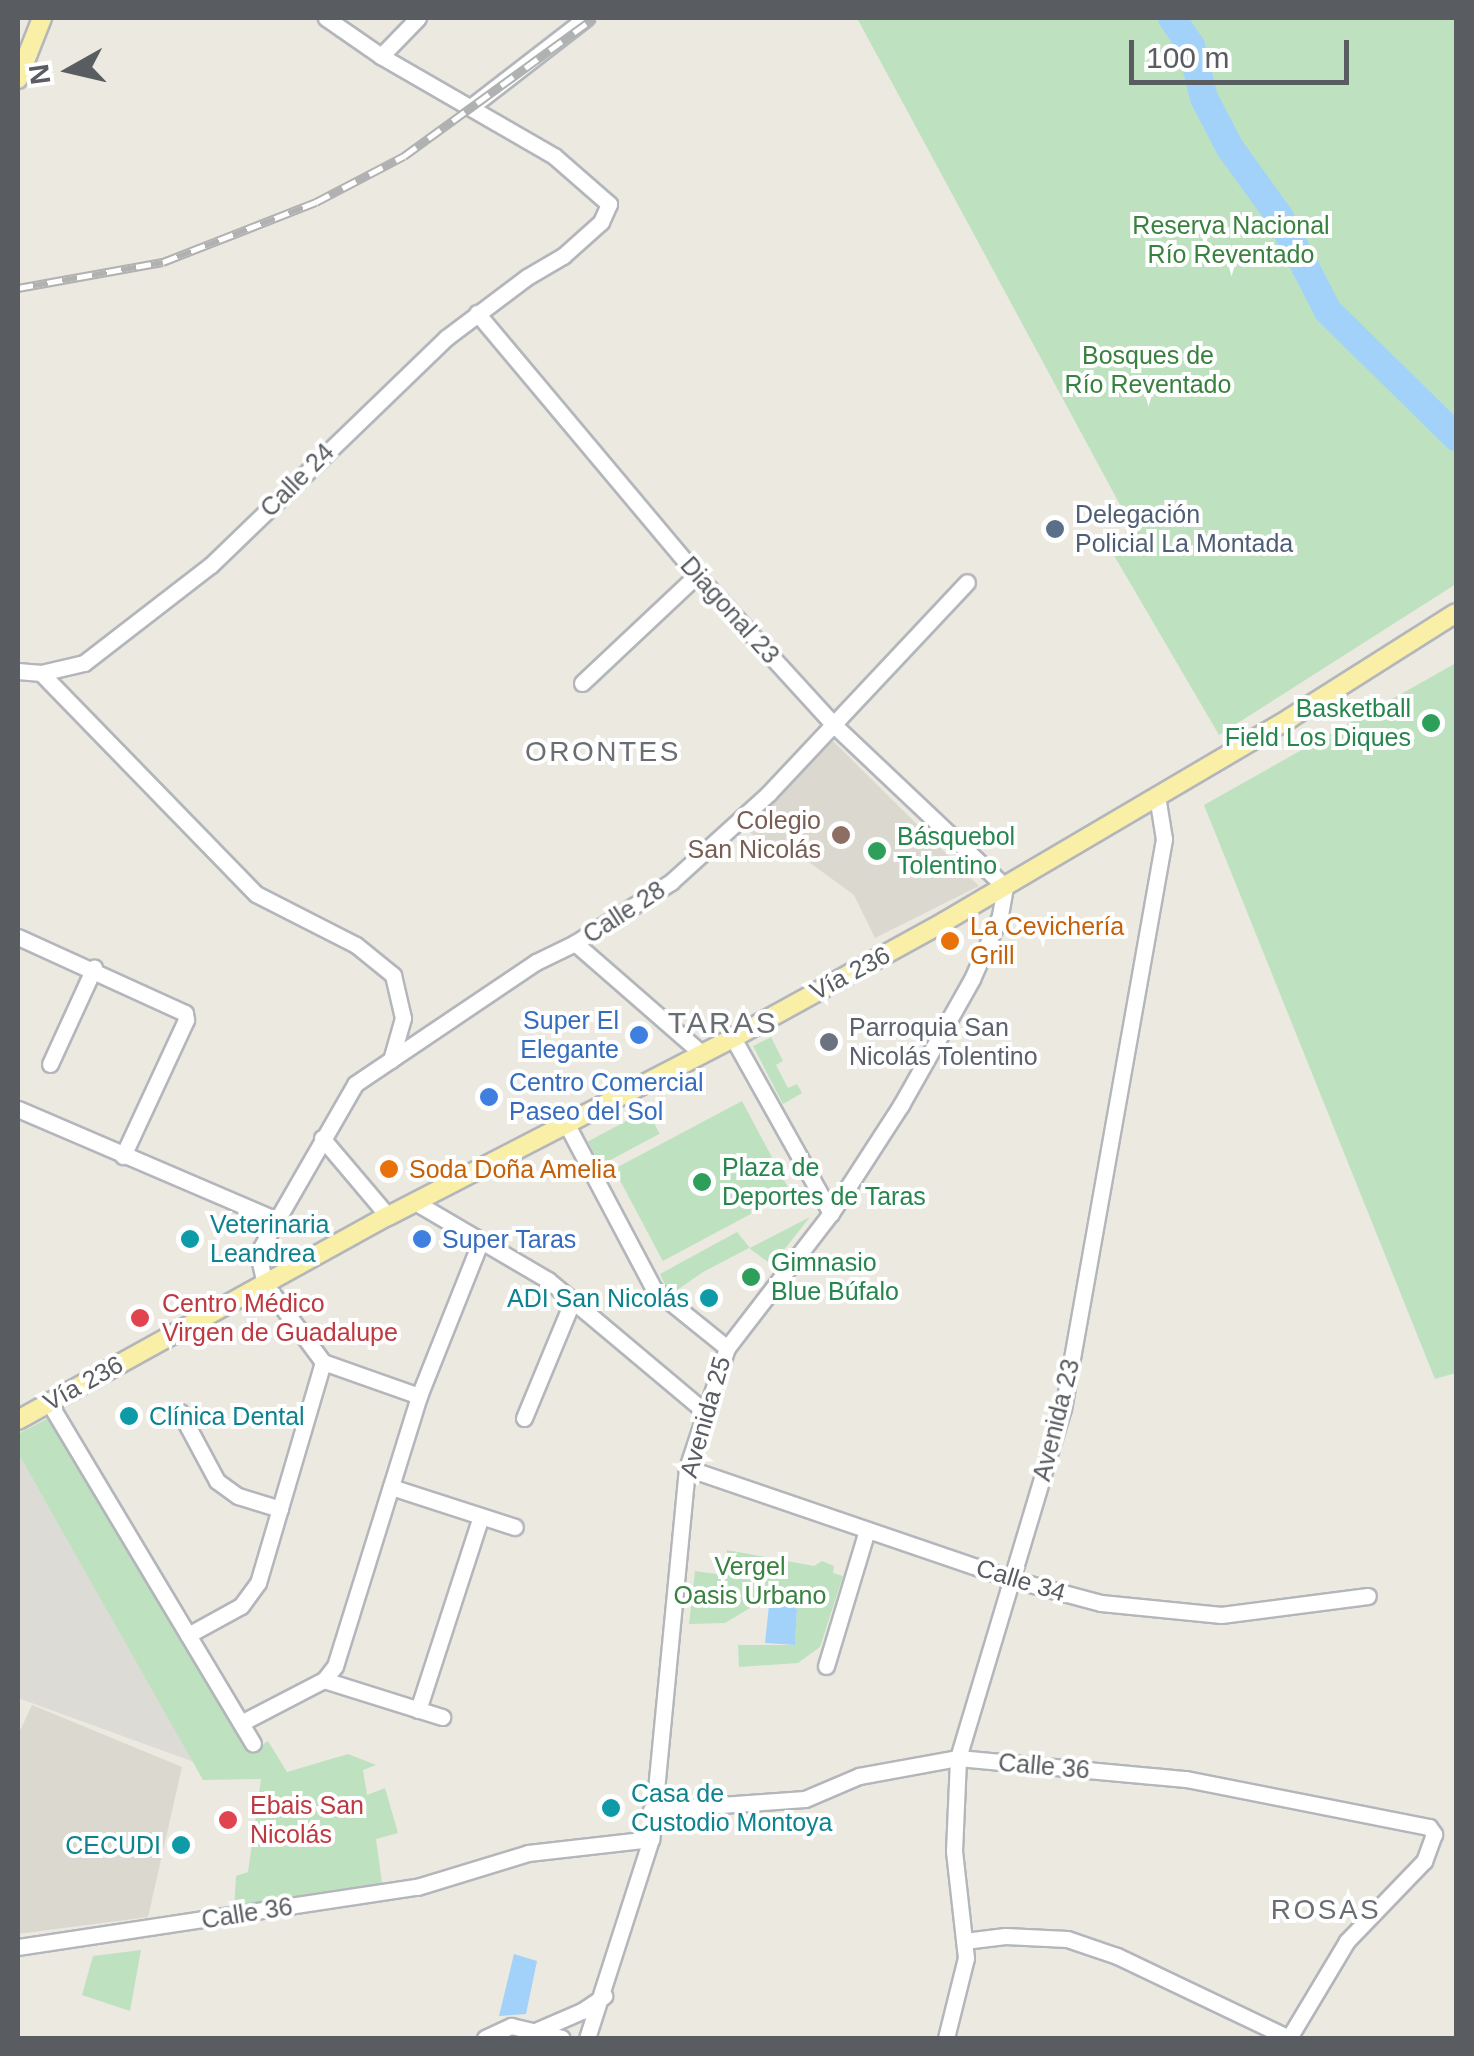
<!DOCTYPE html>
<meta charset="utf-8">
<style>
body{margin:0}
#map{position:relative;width:1474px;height:2056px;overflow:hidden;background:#ece9e1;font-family:Arial,sans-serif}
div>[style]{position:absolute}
.industrial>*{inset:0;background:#dddbd5}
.education>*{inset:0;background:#dbd8cf}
.green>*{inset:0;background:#bee2bf;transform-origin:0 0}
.water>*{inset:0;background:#a2d2fa}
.river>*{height:28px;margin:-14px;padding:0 14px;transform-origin:14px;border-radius:14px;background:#a2d2fa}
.roads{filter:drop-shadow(2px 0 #b3b6bb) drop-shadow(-2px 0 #b3b6bb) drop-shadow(0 2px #b3b6bb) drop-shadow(0 -2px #b3b6bb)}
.minor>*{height:15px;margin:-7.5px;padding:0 7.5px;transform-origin:7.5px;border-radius:7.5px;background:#fff}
.major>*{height:18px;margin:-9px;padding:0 9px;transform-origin:9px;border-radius:9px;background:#faefa7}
.rail>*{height:9px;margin-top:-4.5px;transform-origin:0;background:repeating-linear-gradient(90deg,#fff 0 15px,#b0b1b1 0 30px);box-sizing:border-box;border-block:2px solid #b0b1b1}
.dots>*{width:28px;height:28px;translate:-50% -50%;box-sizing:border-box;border:5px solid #fff;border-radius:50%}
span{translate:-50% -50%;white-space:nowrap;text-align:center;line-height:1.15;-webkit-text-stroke:8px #fff;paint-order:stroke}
.park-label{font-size:25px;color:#38813e}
.street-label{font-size:25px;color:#595d61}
.service-label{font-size:25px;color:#4e5e75}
.left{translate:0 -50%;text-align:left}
.leisure-label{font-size:25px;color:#27864d}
.right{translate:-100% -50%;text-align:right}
.education-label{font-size:25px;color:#785e54}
.food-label{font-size:25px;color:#c56008}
.shop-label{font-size:25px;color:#366cbe}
.worship-label{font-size:25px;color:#5b616d}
.culture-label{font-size:25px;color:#0d838f}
.health-label{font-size:25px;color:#be3a42}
.neighbourhood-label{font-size:28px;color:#6a6e73;letter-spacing:2.5px}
.quarter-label{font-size:30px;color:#6a6e73;letter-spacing:2.5px}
.frame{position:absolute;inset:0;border:20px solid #595d61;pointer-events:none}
.north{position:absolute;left:20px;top:20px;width:100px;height:100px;-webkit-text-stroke:8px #fff;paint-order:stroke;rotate:262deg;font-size:28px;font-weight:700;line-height:40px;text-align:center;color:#595d61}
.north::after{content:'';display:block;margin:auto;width:35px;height:45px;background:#595d61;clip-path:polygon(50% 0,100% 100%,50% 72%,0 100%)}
.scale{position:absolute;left:1129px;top:40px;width:220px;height:45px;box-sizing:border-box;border:5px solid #595d61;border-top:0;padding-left:12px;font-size:30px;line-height:35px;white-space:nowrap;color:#595d61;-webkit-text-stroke:8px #fff;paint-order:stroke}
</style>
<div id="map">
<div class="industrial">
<i style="clip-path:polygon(18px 1453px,194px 1762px,18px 1698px)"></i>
</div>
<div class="education">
<i style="clip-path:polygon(833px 741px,979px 886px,875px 938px,854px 895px,783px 843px,775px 853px,745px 828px)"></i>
<i style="clip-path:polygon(32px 1705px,182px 1767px,148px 1917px,18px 1934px,18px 1735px)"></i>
</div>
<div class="green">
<i style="clip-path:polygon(857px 18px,1456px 18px,1456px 584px,1219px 735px,1112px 552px,1138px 538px)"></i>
<i style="clip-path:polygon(1456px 663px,1456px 1373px,1435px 1379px,1204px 805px)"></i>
<i style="clip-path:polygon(771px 1037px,783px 1061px,776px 1065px,788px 1088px,797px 1084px,802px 1093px,783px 1104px,753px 1046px)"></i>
<i style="left:742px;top:1101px;width:104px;height:145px;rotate:62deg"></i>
<i style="left:647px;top:1110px;width:27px;height:67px;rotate:62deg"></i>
<i style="clip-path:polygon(810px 1217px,772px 1265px,749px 1248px,703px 1272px,670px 1295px,660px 1274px,737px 1232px,750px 1248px)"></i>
<i style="clip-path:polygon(56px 1414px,256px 1749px,268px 1741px,287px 1772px,348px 1754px,376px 1765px,363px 1770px,367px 1795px,385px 1788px,398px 1833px,376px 1839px,382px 1883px,327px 1901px,234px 1910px,236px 1876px,248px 1872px,261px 1779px,203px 1780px,18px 1453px,18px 1434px)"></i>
<i style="clip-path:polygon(727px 1550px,814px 1566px,822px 1561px,834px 1566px,833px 1573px,843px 1576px,820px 1647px,798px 1663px,739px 1667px,738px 1645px,795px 1645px,797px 1609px,782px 1603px,750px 1608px,725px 1623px,689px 1624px,695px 1571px,724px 1575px)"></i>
<i style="clip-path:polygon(141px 1950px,130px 2011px,82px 1995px,93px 1956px)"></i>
</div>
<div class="water">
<i style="clip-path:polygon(782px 1603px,797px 1609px,795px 1645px,765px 1643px,769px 1605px)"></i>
<i style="clip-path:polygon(514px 1954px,537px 1961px,526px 2014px,499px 2016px)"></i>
</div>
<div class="river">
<i style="left:1172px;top:18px;width:34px;rotate:56deg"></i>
<i style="left:1191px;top:46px;width:54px;rotate:76deg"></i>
<i style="left:1204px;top:98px;width:56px;rotate:62.5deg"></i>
<i style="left:1230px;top:148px;width:84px;rotate:54.2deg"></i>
<i style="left:1279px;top:216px;width:107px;rotate:62.7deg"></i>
<i style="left:1328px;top:311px;width:180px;rotate:44.5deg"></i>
</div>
<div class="roads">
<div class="minor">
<i style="left:381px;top:56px;width:53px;rotate:-45.8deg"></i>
<i style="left:472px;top:106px;width:144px;rotate:-37.7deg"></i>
<i style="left:477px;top:313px;width:342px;rotate:50deg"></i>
<i style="left:697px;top:575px;width:205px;rotate:47.6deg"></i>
<i style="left:835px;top:726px;width:234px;rotate:43.4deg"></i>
<i style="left:1005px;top:887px;width:29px;rotate:100deg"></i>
<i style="left:1000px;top:916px;width:69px;rotate:114deg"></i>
<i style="left:972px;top:979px;width:145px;rotate:119.4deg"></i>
<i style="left:901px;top:1105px;width:129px;rotate:122.9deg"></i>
<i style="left:831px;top:1213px;width:170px;rotate:127.6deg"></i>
<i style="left:18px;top:671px;width:23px;rotate:5deg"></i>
<i style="left:41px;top:673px;width:44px;rotate:-13.1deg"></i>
<i style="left:84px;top:663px;width:160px;rotate:-37.7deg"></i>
<i style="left:211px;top:565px;width:327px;rotate:-44deg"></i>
<i style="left:446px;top:338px;width:101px;rotate:-37deg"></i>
<i style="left:527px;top:277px;width:42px;rotate:-30.3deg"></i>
<i style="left:563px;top:256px;width:51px;rotate:-41.8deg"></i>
<i style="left:601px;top:222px;width:20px;rotate:-66deg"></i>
<i style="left:609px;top:204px;width:73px;rotate:-138.9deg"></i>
<i style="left:554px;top:156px;width:200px;rotate:-150deg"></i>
<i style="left:381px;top:56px;width:67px;rotate:-145.4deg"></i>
<i style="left:41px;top:673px;width:308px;rotate:45.8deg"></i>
<i style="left:256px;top:894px;width:112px;rotate:27deg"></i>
<i style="left:356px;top:945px;width:48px;rotate:39deg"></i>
<i style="left:393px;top:975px;width:44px;rotate:76.9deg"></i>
<i style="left:403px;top:1018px;width:44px;rotate:105.9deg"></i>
<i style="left:582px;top:683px;width:158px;rotate:-43.2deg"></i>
<i style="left:18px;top:937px;width:183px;rotate:24.5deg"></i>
<i style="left:185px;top:1013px;width:7px;rotate:82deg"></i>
<i style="left:186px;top:1020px;width:150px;rotate:114.9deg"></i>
<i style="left:575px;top:943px;width:167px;rotate:41.1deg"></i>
<i style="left:733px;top:1038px;width:201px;rotate:60.8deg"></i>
<i style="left:50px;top:1064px;width:106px;rotate:-65.4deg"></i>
<i style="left:18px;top:1109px;width:280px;rotate:23.2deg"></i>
<i style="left:567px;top:1125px;width:186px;rotate:62.1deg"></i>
<i style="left:654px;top:1289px;width:94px;rotate:38.9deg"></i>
<i style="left:727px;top:1348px;width:126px;rotate:108.4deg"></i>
<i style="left:687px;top:1468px;width:373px;rotate:95.5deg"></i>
<i style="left:651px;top:1839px;width:209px;rotate:107.8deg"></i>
<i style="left:322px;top:1138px;width:102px;rotate:49.8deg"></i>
<i style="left:415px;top:1202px;width:154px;rotate:30.4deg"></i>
<i style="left:548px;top:1280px;width:204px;rotate:40deg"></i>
<i style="left:323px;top:1362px;width:102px;rotate:19.5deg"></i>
<i style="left:48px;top:1401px;width:399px;rotate:59.1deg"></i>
<i style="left:180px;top:1412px;width:78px;rotate:61.8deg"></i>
<i style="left:217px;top:1481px;width:26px;rotate:36deg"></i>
<i style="left:238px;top:1496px;width:44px;rotate:17.2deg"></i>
<i style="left:524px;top:1418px;width:126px;rotate:-67.5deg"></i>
<i style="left:687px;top:1468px;width:342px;rotate:18.9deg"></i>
<i style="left:1011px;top:1579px;width:93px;rotate:14.9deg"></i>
<i style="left:1101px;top:1603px;width:121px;rotate:5.7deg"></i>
<i style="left:1221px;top:1615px;width:148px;rotate:-7.4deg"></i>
<i style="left:391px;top:1487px;width:130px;rotate:17.9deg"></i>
<i style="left:188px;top:1635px;width:60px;rotate:-28.7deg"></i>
<i style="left:241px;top:1606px;width:29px;rotate:-54deg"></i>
<i style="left:258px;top:1583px;width:230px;rotate:-73.6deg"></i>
<i style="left:323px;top:1362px;width:97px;rotate:-126.6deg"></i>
<i style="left:265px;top:1284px;width:32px;rotate:-103deg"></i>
<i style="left:258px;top:1253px;width:195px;rotate:-60.1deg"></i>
<i style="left:355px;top:1084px;width:218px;rotate:-34deg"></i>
<i style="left:536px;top:962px;width:43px;rotate:-26deg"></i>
<i style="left:575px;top:943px;width:114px;rotate:-32.4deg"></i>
<i style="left:671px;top:882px;width:132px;rotate:-42.2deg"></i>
<i style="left:769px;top:793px;width:289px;rotate:-46.8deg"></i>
<i style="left:826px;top:1666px;width:142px;rotate:-73.2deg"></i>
<i style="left:324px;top:1680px;width:18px;rotate:-52deg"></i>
<i style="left:335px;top:1666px;width:283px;rotate:-72.7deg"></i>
<i style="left:419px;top:1396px;width:165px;rotate:-68.3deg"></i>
<i style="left:418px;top:1710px;width:201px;rotate:-72deg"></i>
<i style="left:241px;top:1723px;width:93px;rotate:-27.4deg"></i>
<i style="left:324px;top:1680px;width:124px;rotate:17.4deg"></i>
<i style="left:651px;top:1810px;width:154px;rotate:-4.1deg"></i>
<i style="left:805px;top:1799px;width:59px;rotate:-23.1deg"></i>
<i style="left:859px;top:1776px;width:101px;rotate:-10.3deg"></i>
<i style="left:958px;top:1758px;width:229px;rotate:5.3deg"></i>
<i style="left:1186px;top:1779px;width:248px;rotate:11.2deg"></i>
<i style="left:1429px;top:1827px;width:9px;rotate:54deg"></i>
<i style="left:1434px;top:1834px;width:29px;rotate:110deg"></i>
<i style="left:1424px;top:1861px;width:111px;rotate:133.9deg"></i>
<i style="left:1347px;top:1941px;width:113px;rotate:120.9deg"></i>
<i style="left:1289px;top:2038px;width:191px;rotate:-154.5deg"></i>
<i style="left:1117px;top:1956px;width:53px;rotate:-161.2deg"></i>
<i style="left:1067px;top:1939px;width:62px;rotate:-177.2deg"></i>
<i style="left:1005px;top:1936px;width:41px;rotate:173deg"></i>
<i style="left:18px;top:1947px;width:403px;rotate:-8.6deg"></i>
<i style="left:417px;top:1887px;width:116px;rotate:-17deg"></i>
<i style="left:528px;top:1853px;width:124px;rotate:-6.5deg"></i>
<i style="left:538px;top:2030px;width:48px;rotate:-23.4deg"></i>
<i style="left:582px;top:2011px;width:27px;rotate:-34deg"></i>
<i style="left:485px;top:2038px;width:29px;rotate:-25deg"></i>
<i style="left:511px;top:2026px;width:52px;rotate:13.2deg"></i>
<i style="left:946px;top:2038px;width:82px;rotate:-76deg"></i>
<i style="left:966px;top:1958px;width:108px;rotate:-96.4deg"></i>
<i style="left:954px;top:1851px;width:93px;rotate:-87.5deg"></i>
<i style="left:958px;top:1758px;width:364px;rotate:-73.3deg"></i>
<i style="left:1063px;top:1409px;width:579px;rotate:-79.95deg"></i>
<i style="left:1164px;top:839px;width:44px;rotate:-99.2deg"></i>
</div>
<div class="major">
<i style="left:18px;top:79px;width:66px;rotate:-68.5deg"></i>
<i style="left:18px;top:1420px;width:423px;rotate:-28.9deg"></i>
<i style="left:388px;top:1216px;width:388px;rotate:-27.3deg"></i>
<i style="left:733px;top:1038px;width:241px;rotate:-28.8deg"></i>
<i style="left:944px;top:922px;width:402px;rotate:-30.5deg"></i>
<i style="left:1290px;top:718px;width:196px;rotate:-32.3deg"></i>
</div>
</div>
<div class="rail">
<i style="left:18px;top:288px;width:147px;rotate:-10.2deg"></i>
<i style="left:163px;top:262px;width:164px;rotate:-21.4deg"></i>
<i style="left:316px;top:202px;width:99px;rotate:-27.6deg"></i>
<i style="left:404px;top:156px;width:235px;rotate:-36deg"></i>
</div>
<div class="dots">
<i style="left:1055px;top:529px;background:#5c6f8a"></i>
<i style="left:1431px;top:723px;background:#2e9e5b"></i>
<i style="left:841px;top:835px;background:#8d6e63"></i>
<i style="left:877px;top:851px;background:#2e9e5b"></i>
<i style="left:950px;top:941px;background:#e8710a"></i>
<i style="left:639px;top:1035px;background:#3f7fe0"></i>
<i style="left:829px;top:1042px;background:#6b7280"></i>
<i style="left:489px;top:1097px;background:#3f7fe0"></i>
<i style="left:389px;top:1169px;background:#e8710a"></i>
<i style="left:702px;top:1182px;background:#2e9e5b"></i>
<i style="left:190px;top:1239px;background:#0f9aa8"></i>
<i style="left:422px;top:1239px;background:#3f7fe0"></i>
<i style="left:751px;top:1277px;background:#2e9e5b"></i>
<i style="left:709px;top:1298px;background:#0f9aa8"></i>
<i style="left:140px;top:1318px;background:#e0444e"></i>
<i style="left:129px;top:1416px;background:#0f9aa8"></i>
<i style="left:611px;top:1808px;background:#0f9aa8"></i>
<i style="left:228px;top:1820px;background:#e0444e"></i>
<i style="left:181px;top:1845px;background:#0f9aa8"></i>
</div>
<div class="park-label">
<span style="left:1231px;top:240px">Reserva Nacional<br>Río Reventado</span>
<span style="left:1148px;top:370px">Bosques de<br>Río Reventado</span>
<span style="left:750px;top:1581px">Vergel<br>Oasis Urbano</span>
</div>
<div class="street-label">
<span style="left:297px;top:480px;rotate:-45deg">Calle 24</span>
<span style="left:730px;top:610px;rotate:48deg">Diagonal 23</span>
<span style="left:624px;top:912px;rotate:-33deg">Calle 28</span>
<span style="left:850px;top:973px;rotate:-28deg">Vía 236</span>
<span style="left:83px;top:1383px;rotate:-29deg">Vía 236</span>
<span style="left:705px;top:1417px;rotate:-74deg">Avenida 25</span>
<span style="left:1056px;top:1420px;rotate:-76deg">Avenida 23</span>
<span style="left:1021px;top:1580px;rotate:17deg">Calle 34</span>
<span style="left:1044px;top:1766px;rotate:5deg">Calle 36</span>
<span style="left:247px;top:1913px;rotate:-9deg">Calle 36</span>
</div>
<div class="service-label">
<span class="left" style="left:1075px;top:529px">Delegación<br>Policial La Montada</span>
</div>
<div class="leisure-label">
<span class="right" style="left:1411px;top:723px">Basketball<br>Field Los Diques</span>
<span class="left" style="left:897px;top:851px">Básquebol<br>Tolentino</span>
<span class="left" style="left:722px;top:1182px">Plaza de<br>Deportes de Taras</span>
<span class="left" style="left:771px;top:1277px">Gimnasio<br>Blue Búfalo</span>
</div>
<div class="education-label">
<span class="right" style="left:821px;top:835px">Colegio<br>San Nicolás</span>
</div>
<div class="food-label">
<span class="left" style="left:970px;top:941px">La Cevichería<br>Grill</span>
<span class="left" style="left:409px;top:1169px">Soda Doña Amelia</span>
</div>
<div class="shop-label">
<span class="right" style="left:619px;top:1035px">Super El<br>Elegante</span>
<span class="left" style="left:509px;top:1097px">Centro Comercial<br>Paseo del Sol</span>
<span class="left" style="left:442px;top:1239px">Super Taras</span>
</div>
<div class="worship-label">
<span class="left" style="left:849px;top:1042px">Parroquia San<br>Nicolás Tolentino</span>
</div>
<div class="culture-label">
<span class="left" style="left:210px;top:1239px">Veterinaria<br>Leandrea</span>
<span class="right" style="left:689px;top:1298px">ADI San Nicolás</span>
<span class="left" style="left:149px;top:1416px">Clínica Dental</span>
<span class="left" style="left:631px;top:1808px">Casa de<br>Custodio Montoya</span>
<span class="right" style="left:161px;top:1845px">CECUDI</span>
</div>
<div class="health-label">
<span class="left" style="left:162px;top:1318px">Centro Médico<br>Virgen de Guadalupe</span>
<span class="left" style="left:250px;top:1820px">Ebais San<br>Nicolás</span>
</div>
<div class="neighbourhood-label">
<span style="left:603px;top:752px">ORONTES</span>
<span style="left:1326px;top:1910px">ROSAS</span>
</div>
<div class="quarter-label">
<span style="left:723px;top:1023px">TARAS</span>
</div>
<div class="frame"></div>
<div class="north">N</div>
<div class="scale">100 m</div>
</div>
